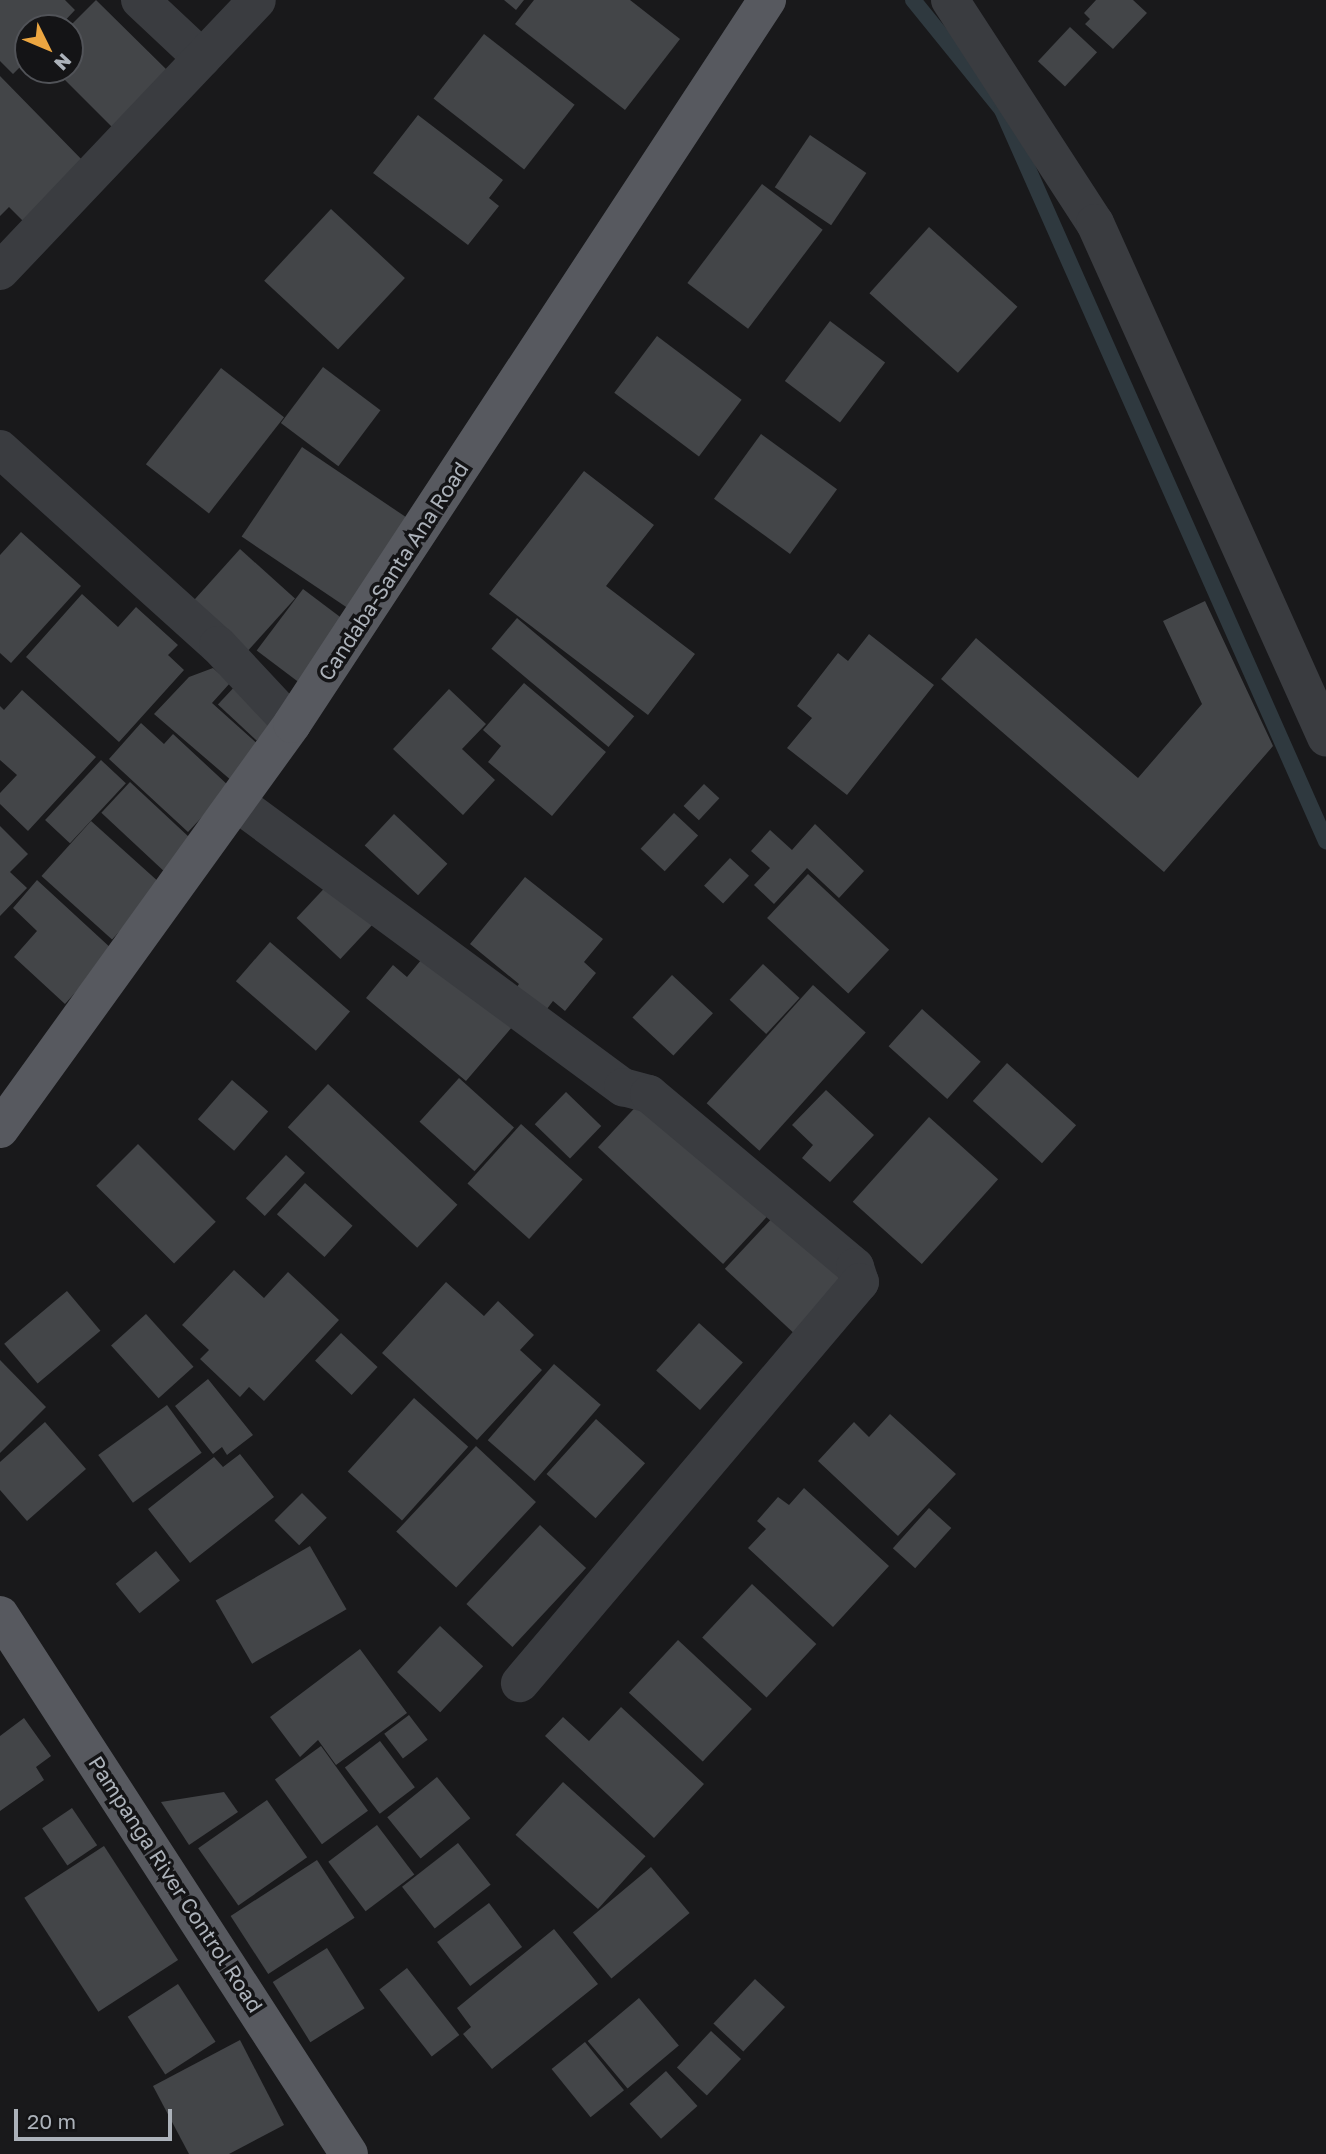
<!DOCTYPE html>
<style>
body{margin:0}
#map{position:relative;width:1326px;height:2154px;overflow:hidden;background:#19191b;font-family:"Golos Text",sans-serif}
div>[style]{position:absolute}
.stream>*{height:16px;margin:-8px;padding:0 8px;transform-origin:8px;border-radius:8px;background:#2f393f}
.building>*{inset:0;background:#434548;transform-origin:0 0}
.minor>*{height:38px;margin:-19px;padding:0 19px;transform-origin:19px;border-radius:19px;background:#3a3c40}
.major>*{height:38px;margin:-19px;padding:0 19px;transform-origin:19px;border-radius:19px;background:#57595f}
span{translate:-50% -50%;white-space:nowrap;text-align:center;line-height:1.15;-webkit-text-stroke:7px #141416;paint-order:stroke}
.street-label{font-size:21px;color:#acb2ba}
.north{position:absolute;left:14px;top:14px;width:70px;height:70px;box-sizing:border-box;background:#141416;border:2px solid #515358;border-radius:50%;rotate:133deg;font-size:19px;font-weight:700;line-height:28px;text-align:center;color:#acb2ba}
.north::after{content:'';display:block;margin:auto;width:24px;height:32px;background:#eca641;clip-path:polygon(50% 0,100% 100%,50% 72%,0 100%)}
.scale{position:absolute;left:14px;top:2109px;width:158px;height:32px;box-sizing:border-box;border:4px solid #acb2ba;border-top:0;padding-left:9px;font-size:21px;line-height:24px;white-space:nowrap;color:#acb2ba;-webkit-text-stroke:5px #141416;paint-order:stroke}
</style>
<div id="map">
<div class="stream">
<i style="left:913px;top:0;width:141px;rotate:51deg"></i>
<i style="left:1002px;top:110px;width:800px;rotate:66.1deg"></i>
</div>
<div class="building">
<i style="clip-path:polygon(0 0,65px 0,75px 10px,58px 28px,28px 28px,28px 59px,13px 74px,0 61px)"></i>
<i style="clip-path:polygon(96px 0,169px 72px,113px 128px,55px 70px,70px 70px,68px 28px)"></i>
<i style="clip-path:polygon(504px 0,524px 0,516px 10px)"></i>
<i style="clip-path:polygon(534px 0,630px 0,680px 39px,625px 110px,515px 24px)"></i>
<i style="clip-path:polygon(1096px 0,1133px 0,1147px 13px,1113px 49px,1085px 24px,1090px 19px,1084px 13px)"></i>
<i style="left:1070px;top:27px;width:37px;height:47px;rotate:43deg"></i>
<i style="left:484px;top:34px;width:115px;height:82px;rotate:38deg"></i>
<i style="clip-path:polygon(0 76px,88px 166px,28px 226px,9px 207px,0 216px)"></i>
<i style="clip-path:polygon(418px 115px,503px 180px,489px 198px,499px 206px,468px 245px,373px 173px)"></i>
<i style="left:810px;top:135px;width:68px;height:63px;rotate:34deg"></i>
<i style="left:762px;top:184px;width:76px;height:124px;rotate:37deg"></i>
<i style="left:331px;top:209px;width:101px;height:98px;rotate:43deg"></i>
<i style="left:929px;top:227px;width:119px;height:89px;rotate:42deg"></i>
<i style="left:830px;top:321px;width:69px;height:75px;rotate:37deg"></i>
<i style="left:657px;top:336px;width:106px;height:71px;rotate:37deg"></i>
<i style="left:323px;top:367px;width:72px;height:70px;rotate:37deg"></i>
<i style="left:221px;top:368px;width:80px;height:122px;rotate:38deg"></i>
<i style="left:761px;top:434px;width:94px;height:80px;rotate:36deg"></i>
<i style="left:302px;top:447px;width:136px;height:108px;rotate:34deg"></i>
<i style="clip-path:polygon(584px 471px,654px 525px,606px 586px,695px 654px,648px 715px,489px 594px)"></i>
<i style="clip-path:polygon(21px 532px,81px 586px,11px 663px,0 653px,0 555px)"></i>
<i style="left:240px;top:549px;width:74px;height:76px;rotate:42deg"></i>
<i style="left:303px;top:589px;width:54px;height:77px;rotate:37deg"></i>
<i style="clip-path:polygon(82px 594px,118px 627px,136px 607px,178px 645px,168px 655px,184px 670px,119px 742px,26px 657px)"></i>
<i style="clip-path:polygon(1205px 601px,1273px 746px,1164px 872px,941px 679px,976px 638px,1138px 778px,1202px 704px,1163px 621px)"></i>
<i style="left:517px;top:618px;width:153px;height:40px;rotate:40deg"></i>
<i style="clip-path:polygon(869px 634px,934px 685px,847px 795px,787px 748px,812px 718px,797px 706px,838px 653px,848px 661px)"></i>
<i style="clip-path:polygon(213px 668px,230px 683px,212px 703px,261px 747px,232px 781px,154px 714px,189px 677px)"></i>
<i style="clip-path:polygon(524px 683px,606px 752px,552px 816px,488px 762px,501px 746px,483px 730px)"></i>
<i style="left:237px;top:684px;width:53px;height:28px;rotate:43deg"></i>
<i style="clip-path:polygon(449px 689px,486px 724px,462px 749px,495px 780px,463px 815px,393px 749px)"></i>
<i style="clip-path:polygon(22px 690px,96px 757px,28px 831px,0 804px,0 793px,17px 775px,0 760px,0 706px,4px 710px)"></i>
<i style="clip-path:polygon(141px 723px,164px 744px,173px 734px,230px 787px,188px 832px,109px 759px)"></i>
<i style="left:101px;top:760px;width:34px;height:82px;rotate:43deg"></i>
<i style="left:130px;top:782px;width:85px;height:42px;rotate:43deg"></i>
<i style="left:704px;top:784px;width:21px;height:30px;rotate:43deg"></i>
<i style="left:674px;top:813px;width:33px;height:49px;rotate:43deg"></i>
<i style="left:394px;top:814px;width:73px;height:43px;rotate:43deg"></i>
<i style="left:91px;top:821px;width:95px;height:74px;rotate:42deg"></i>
<i style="clip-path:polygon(815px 824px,864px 871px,839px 898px,807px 868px,774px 904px,754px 885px,770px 868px,751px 851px,770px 830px,792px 850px)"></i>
<i style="clip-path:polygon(0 826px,28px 854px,10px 872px,27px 888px,0 916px)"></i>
<i style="left:730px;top:858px;width:26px;height:38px;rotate:43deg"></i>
<i style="left:808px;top:874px;width:111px;height:60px;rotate:43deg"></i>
<i style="clip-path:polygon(525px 877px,603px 939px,584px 962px,596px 973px,565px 1011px,553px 1001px,540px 1018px,511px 995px,519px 984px,470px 944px)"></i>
<i style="clip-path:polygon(37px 880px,113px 950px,65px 1004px,14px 957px,37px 931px,13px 908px)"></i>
<i style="left:332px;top:880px;width:60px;height:52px;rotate:43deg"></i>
<i style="left:270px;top:942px;width:106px;height:52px;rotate:41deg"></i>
<i style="clip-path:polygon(426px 954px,513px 1026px,466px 1081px,366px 998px,393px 965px,407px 977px)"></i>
<i style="left:763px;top:964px;width:50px;height:49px;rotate:43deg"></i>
<i style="left:672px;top:975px;width:56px;height:58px;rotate:43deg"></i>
<i style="left:813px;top:985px;width:71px;height:159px;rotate:42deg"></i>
<i style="left:922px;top:1009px;width:79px;height:50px;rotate:42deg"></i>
<i style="left:1007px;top:1063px;width:93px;height:51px;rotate:42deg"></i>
<i style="left:459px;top:1078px;width:74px;height:59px;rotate:42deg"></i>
<i style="left:232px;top:1080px;width:48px;height:52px;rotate:41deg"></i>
<i style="left:328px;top:1084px;width:177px;height:59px;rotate:43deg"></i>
<i style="clip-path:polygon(826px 1090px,874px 1135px,830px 1182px,802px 1158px,813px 1145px,792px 1125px)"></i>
<i style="left:566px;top:1092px;width:49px;height:45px;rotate:44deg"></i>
<i style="left:643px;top:1099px;width:171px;height:66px;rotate:43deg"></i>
<i style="left:929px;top:1117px;width:93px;height:114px;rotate:42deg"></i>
<i style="left:521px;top:1124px;width:83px;height:80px;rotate:42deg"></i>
<i style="left:138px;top:1144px;width:110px;height:59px;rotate:45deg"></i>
<i style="left:286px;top:1155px;width:26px;height:59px;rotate:43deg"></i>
<i style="left:305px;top:1183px;width:64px;height:42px;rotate:42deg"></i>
<i style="left:776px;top:1214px;width:97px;height:75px;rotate:43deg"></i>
<i style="clip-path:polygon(234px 1270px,264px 1298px,288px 1272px,339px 1320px,264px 1401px,249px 1387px,240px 1397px,200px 1359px,209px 1350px,182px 1325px)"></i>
<i style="clip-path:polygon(446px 1282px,484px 1316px,498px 1301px,534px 1335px,520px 1350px,542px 1370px,477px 1440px,382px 1353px)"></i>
<i style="left:67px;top:1291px;width:52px;height:82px;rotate:50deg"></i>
<i style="left:146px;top:1314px;width:71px;height:47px;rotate:48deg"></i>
<i style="left:699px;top:1323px;width:59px;height:64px;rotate:42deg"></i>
<i style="left:341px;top:1333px;width:50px;height:38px;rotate:43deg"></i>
<i style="clip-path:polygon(0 1360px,46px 1407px,0 1453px)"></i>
<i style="left:554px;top:1364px;width:62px;height:101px;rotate:41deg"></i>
<i style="clip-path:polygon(208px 1379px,253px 1435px,227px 1455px,222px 1447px,213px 1454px,175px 1406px)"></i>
<i style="left:414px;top:1398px;width:73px;height:99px;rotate:42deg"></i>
<i style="left:167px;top:1405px;width:59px;height:85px;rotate:54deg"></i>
<i style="clip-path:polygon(890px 1414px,956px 1474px,898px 1536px,818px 1461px,854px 1422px,869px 1437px)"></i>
<i style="left:596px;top:1419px;width:66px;height:74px;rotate:42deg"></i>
<i style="clip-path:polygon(45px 1422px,86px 1469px,27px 1521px,0 1490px,0 1462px)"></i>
<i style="left:476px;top:1446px;width:82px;height:117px;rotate:43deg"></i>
<i style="clip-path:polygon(240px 1454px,274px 1497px,190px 1563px,148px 1509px,214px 1457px,223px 1467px)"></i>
<i style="clip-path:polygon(804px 1488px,889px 1566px,833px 1627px,748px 1548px,766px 1529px,757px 1521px,778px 1497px,789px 1505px)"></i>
<i style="left:302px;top:1493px;width:35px;height:39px;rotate:45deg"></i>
<i style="left:929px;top:1508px;width:30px;height:54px;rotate:42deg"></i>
<i style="left:540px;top:1525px;width:63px;height:108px;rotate:43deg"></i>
<i style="left:310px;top:1546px;width:73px;height:109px;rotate:60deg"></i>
<i style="left:156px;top:1551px;width:38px;height:52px;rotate:51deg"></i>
<i style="left:752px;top:1584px;width:88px;height:73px;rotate:43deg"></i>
<i style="left:440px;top:1626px;width:59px;height:63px;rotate:43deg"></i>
<i style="left:678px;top:1640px;width:101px;height:72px;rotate:43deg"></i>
<i style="clip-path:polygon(360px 1649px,407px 1713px,336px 1765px,318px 1740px,300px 1757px,270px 1717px)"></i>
<i style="clip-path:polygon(621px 1707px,704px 1784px,654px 1838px,545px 1736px,563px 1717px,589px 1741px)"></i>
<i style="left:409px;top:1715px;width:31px;height:31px;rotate:53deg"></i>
<i style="clip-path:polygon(24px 1718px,51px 1756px,36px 1767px,44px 1780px,0 1811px,0 1736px)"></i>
<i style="left:380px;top:1741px;width:58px;height:44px;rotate:53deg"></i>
<i style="left:321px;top:1746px;width:80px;height:57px;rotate:54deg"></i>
<i style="left:437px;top:1777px;width:53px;height:64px;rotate:51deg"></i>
<i style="left:563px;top:1782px;width:111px;height:71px;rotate:42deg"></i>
<i style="clip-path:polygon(224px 1792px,238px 1812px,189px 1845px,161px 1802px)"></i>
<i style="left:267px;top:1800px;width:70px;height:84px;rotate:55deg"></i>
<i style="left:72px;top:1808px;width:45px;height:36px;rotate:56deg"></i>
<i style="left:377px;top:1825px;width:62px;height:61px;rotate:53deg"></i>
<i style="left:458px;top:1843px;width:53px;height:71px;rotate:52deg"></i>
<i style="left:104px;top:1846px;width:136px;height:95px;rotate:57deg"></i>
<i style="left:317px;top:1860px;width:69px;height:103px;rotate:57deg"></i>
<i style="left:651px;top:1867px;width:60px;height:102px;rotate:50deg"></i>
<i style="left:489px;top:1903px;width:55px;height:65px;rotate:53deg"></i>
<i style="clip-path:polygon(554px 1929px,598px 1984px,492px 2069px,463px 2034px,471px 2027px,457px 2008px)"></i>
<i style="left:327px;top:1948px;width:71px;height:64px;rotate:58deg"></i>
<i style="left:407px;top:1968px;width:85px;height:35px;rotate:52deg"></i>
<i style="left:755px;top:1979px;width:41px;height:61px;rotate:43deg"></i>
<i style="left:178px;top:1984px;width:69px;height:60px;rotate:57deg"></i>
<i style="left:639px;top:1998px;width:62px;height:67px;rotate:50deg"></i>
<i style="left:711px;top:2031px;width:41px;height:50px;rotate:43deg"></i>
<i style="clip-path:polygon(240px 2040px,284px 2125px,229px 2154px,189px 2154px,153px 2086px)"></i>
<i style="left:585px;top:2042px;width:62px;height:43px;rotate:51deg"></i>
<i style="left:666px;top:2071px;width:47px;height:49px;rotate:48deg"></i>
</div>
<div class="minor">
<i style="left:140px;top:0;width:85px;rotate:43.1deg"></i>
<i style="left:950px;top:0;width:266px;rotate:57deg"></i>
<i style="left:1095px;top:223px;width:564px;rotate:65.8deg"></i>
<i style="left:0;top:271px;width:373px;rotate:-46.5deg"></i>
<i style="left:0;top:449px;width:293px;rotate:42deg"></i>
<i style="left:218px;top:645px;width:108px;rotate:46.9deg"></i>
<i style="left:236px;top:802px;width:481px;rotate:36.4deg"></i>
<i style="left:623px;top:1087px;width:27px;rotate:15deg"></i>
<i style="left:649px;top:1094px;width:269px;rotate:40deg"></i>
<i style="left:855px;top:1267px;width:16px;rotate:72deg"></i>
<i style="left:860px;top:1282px;width:526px;rotate:130.29deg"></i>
</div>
<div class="major">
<i style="left:0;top:1129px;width:499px;rotate:-54.2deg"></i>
<i style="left:292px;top:724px;width:866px;rotate:-56.73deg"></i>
<i style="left:0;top:1615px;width:642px;rotate:57.08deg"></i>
</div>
<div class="street-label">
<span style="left:393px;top:571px;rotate:-57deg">Candaba-Santa Ana Road</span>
<span style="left:176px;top:1884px;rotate:57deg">Pampanga River Control Road</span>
</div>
<div class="north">N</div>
<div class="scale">20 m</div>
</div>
